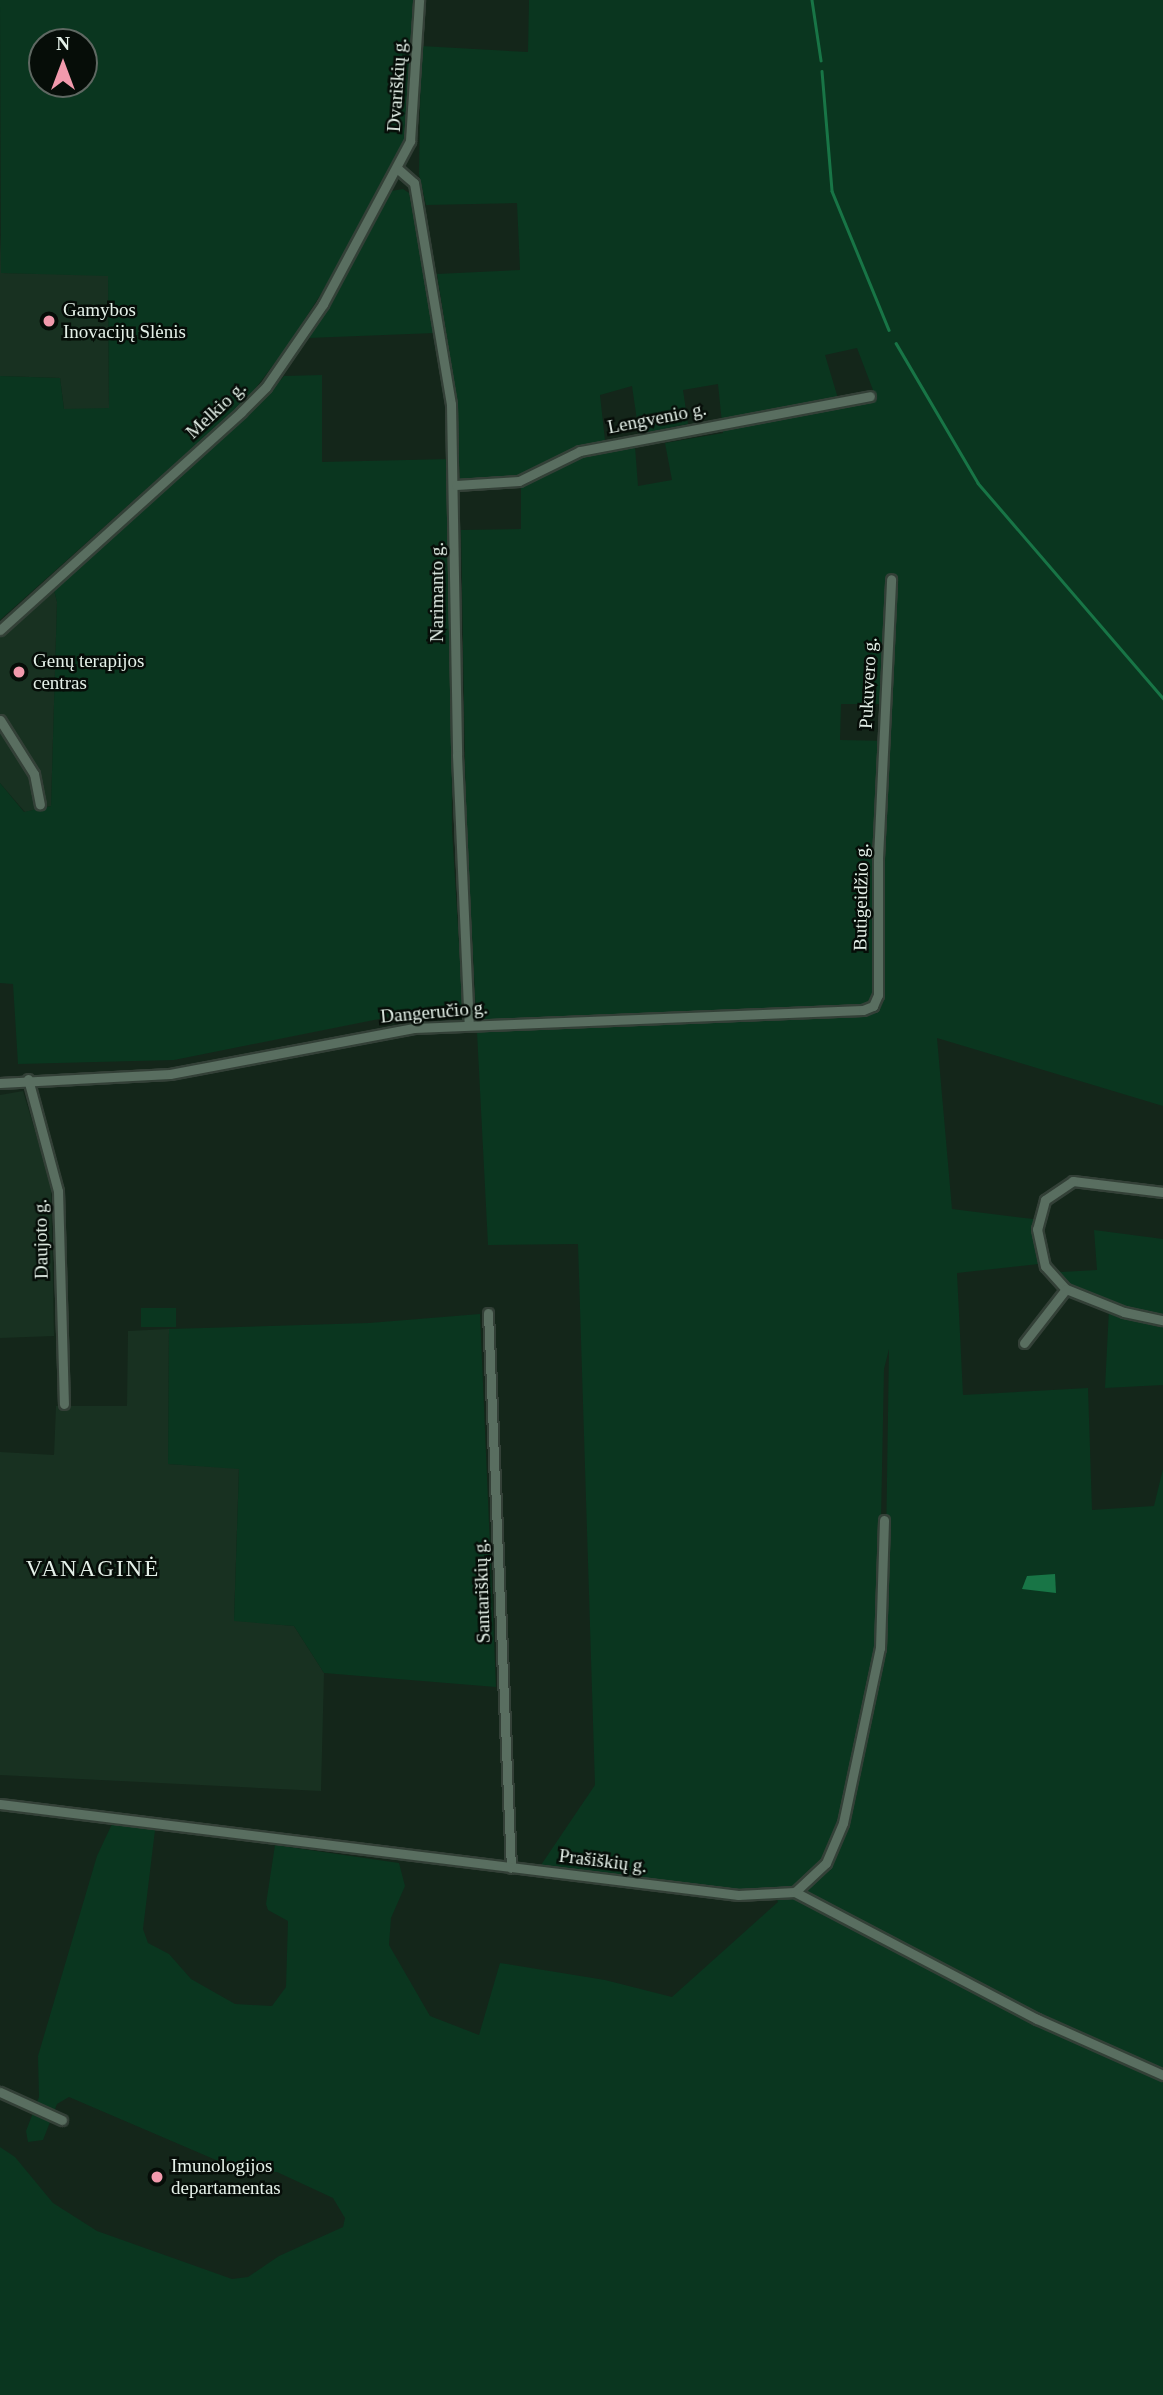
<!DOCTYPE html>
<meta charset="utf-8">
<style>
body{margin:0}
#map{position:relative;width:1163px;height:2395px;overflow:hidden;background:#14261a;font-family:Georgia,serif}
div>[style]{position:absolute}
.built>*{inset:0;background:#183121}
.green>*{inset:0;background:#0a361f;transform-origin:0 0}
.water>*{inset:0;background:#187546}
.stream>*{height:2.5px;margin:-1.25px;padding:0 1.25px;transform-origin:1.25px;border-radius:1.25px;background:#187546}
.roads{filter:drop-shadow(2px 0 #334037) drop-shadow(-2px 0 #334037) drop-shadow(0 2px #334037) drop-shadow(0 -2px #334037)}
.street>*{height:9px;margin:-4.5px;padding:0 4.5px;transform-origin:4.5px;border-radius:4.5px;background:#596e60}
.dots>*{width:19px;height:19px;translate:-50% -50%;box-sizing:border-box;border:4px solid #060d08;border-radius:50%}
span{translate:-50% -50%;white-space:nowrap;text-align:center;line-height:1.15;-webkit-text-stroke:5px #060d08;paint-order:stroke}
.street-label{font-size:19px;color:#e4f0e8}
.poi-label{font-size:19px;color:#e4f0e8}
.left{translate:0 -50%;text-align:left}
.quarter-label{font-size:23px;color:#e4f0e8;letter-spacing:2px}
.north{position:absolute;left:28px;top:28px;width:70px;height:70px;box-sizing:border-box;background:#060d08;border:2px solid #5f6862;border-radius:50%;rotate:0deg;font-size:19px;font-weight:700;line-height:28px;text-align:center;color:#e4f0e8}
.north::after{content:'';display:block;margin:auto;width:24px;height:32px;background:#f29aad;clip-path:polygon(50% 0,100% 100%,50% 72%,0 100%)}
</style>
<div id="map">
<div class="built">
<i style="clip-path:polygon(0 233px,2px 273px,108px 275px,109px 409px,64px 409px,60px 378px,0 376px)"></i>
<i style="clip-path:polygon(53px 586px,57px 602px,51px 806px,25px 812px,0 783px,0 634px)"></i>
<i style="clip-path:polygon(23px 1091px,51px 1184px,54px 1336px,0 1338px,0 1095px)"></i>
<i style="clip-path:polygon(169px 1329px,168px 1464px,239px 1468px,234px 1620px,294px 1626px,324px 1673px,321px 1791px,0 1775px,0 1452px,54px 1455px,56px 1406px,127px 1406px,128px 1331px)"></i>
</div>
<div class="green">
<i style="clip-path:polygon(evenodd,0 0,413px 0,405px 146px,335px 272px,287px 347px,248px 398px,0 620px,0 376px,60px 378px,64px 409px,109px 408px,108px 276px,1px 273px,0 0,42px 42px,84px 42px,84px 84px,42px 84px,42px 42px)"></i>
<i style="clip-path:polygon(evenodd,529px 0,1163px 0,1163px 1106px,937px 1038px,952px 1209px,1033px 1219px,1036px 1252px,1061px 1272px,1097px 1270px,1094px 1230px,1163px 1239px,1163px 1385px,1105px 1388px,1109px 1309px,1059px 1290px,1039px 1264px,957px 1273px,963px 1395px,1088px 1388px,1092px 1510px,1154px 1506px,1163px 1469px,1163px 2395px,0 2395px,0 2147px,15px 2157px,53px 2203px,97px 2231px,232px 2279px,248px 2277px,279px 2256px,343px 2227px,345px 2218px,333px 2198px,277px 2172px,244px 2172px,69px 2097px,57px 2104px,43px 2140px,28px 2142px,26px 2131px,39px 2097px,38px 2056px,97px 1856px,112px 1824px,155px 1830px,143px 1929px,148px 1943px,169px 1954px,191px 1979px,235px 2004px,272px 2006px,286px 1987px,288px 1921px,268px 1910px,266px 1904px,275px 1845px,399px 1863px,405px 1886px,391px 1918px,389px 1945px,430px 2016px,479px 2035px,500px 1963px,605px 1980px,672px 1997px,778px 1902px,774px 1893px,539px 1868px,595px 1785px,578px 1244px,488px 1245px,466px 819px,461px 530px,521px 529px,521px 488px,460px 488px,457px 401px,437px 274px,520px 270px,517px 203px,426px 205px,419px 174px,421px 46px,528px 52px,529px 0,857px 348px,876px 398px,840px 405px,825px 355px,857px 348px,529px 0,718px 384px,723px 433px,665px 443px,672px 480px,638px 486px,635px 447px,606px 449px,600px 395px,632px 386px,639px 434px,688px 424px,683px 390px,718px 384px,529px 0,841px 704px,890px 704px,889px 741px,840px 740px,841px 704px,529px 0,889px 1349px,885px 1610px,879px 1619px,884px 1369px,889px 1349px)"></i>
<i style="clip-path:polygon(403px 189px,409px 193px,435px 333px,308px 338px,391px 191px)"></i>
<i style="clip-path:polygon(322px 375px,322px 462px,450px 459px,452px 830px,463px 1009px,439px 1007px,174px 1060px,18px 1064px,13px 984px,0 983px,0 783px,24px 812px,51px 806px,57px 602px,53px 586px,259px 405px,284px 376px)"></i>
<i style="left:141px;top:1308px;width:35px;height:19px"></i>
<i style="clip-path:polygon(480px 1314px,496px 1687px,324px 1673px,294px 1626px,234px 1621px,239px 1469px,168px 1464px,169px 1329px,369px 1323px)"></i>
</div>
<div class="water">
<i style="clip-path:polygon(1027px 1576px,1055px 1574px,1056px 1593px,1022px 1589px)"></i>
</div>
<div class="stream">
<i style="left:812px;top:0;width:61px;rotate:81.5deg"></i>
<i style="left:822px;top:71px;width:120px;rotate:85.2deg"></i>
<i style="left:832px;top:191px;width:150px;rotate:67.7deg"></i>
<i style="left:896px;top:343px;width:162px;rotate:59.6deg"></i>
<i style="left:978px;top:483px;width:284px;rotate:49.3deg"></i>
</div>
<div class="roads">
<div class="street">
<i style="left:398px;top:169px;width:21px;rotate:41deg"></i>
<i style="left:414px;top:183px;width:224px;rotate:80.5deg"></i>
<i style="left:451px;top:404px;width:351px;rotate:89deg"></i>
<i style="left:457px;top:755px;width:270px;rotate:87.5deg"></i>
<i style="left:456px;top:485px;width:63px;rotate:-3.6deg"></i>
<i style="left:519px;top:481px;width:68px;rotate:-26.2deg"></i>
<i style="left:580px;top:451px;width:295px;rotate:-10.7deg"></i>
<i style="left:0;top:630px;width:325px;rotate:-42.1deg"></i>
<i style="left:241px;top:412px;width:35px;rotate:-45deg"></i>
<i style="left:266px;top:387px;width:101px;rotate:-55.5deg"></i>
<i style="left:323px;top:304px;width:185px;rotate:-61.9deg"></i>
<i style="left:410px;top:141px;width:141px;rotate:-86.3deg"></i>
<i style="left:0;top:720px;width:64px;rotate:57.8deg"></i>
<i style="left:34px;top:774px;width:31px;rotate:79deg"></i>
<i style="left:28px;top:1079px;width:116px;rotate:75deg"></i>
<i style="left:58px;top:1191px;width:213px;rotate:88.4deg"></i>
<i style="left:0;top:1083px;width:170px;rotate:-3deg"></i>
<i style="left:170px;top:1074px;width:248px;rotate:-10.7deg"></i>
<i style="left:414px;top:1028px;width:449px;rotate:-2.3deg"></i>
<i style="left:863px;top:1010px;width:11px;rotate:-22deg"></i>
<i style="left:873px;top:1006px;width:12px;rotate:-66deg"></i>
<i style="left:878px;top:995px;width:137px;rotate:-90deg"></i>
<i style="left:878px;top:858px;width:279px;rotate:-87.3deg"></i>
<i style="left:1163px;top:1192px;width:91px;rotate:-173deg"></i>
<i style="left:1073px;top:1181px;width:34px;rotate:146deg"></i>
<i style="left:1045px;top:1200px;width:30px;rotate:105deg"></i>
<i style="left:1037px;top:1229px;width:38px;rotate:78deg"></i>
<i style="left:1045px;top:1266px;width:31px;rotate:48deg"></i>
<i style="left:1066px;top:1289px;width:62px;rotate:21.6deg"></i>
<i style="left:1124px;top:1312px;width:40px;rotate:12deg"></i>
<i style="left:488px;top:1313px;width:555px;rotate:87.63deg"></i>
<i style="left:1024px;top:1343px;width:68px;rotate:-52.1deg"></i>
<i style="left:0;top:1804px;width:744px;rotate:7.03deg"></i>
<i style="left:738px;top:1895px;width:57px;rotate:-3deg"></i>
<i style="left:795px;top:1892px;width:42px;rotate:-43.1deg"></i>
<i style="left:826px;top:1863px;width:43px;rotate:-67deg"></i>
<i style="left:843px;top:1823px;width:179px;rotate:-78.1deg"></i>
<i style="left:880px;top:1648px;width:128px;rotate:-88.2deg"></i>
<i style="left:795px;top:1892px;width:273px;rotate:27.7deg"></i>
<i style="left:1037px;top:2019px;width:138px;rotate:24deg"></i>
<i style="left:0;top:2092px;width:68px;rotate:24.3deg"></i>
</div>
</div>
<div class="dots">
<i style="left:49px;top:321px;background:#f29aad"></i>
<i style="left:19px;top:672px;background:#f29aad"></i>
<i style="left:157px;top:2177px;background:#f29aad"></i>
</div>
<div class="street-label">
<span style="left:397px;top:85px;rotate:-86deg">Dvariškių g.</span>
<span style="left:216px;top:410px;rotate:-43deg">Melkio g.</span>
<span style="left:657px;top:418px;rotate:-11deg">Lengvenio g.</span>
<span style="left:437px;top:592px;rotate:-90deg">Narimanto g.</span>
<span style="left:868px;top:683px;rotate:-87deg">Pukuvero g.</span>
<span style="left:861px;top:897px;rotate:-89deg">Butigeidžio g.</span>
<span style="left:434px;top:1012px;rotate:-5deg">Dangeručio g.</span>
<span style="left:41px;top:1239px;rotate:-91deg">Daujoto g.</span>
<span style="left:482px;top:1591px;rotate:-92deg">Santariškių g.</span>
<span style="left:603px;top:1861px;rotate:7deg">Prašiškių g.</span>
</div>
<div class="poi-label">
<span class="left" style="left:63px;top:321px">Gamybos<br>Inovacijų Slėnis</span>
<span class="left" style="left:33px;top:672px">Genų terapijos<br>centras</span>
<span class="left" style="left:171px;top:2177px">Imunologijos<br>departamentas</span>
</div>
<div class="quarter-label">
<span style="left:93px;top:1569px">VANAGINĖ</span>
</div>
<div class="north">N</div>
</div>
